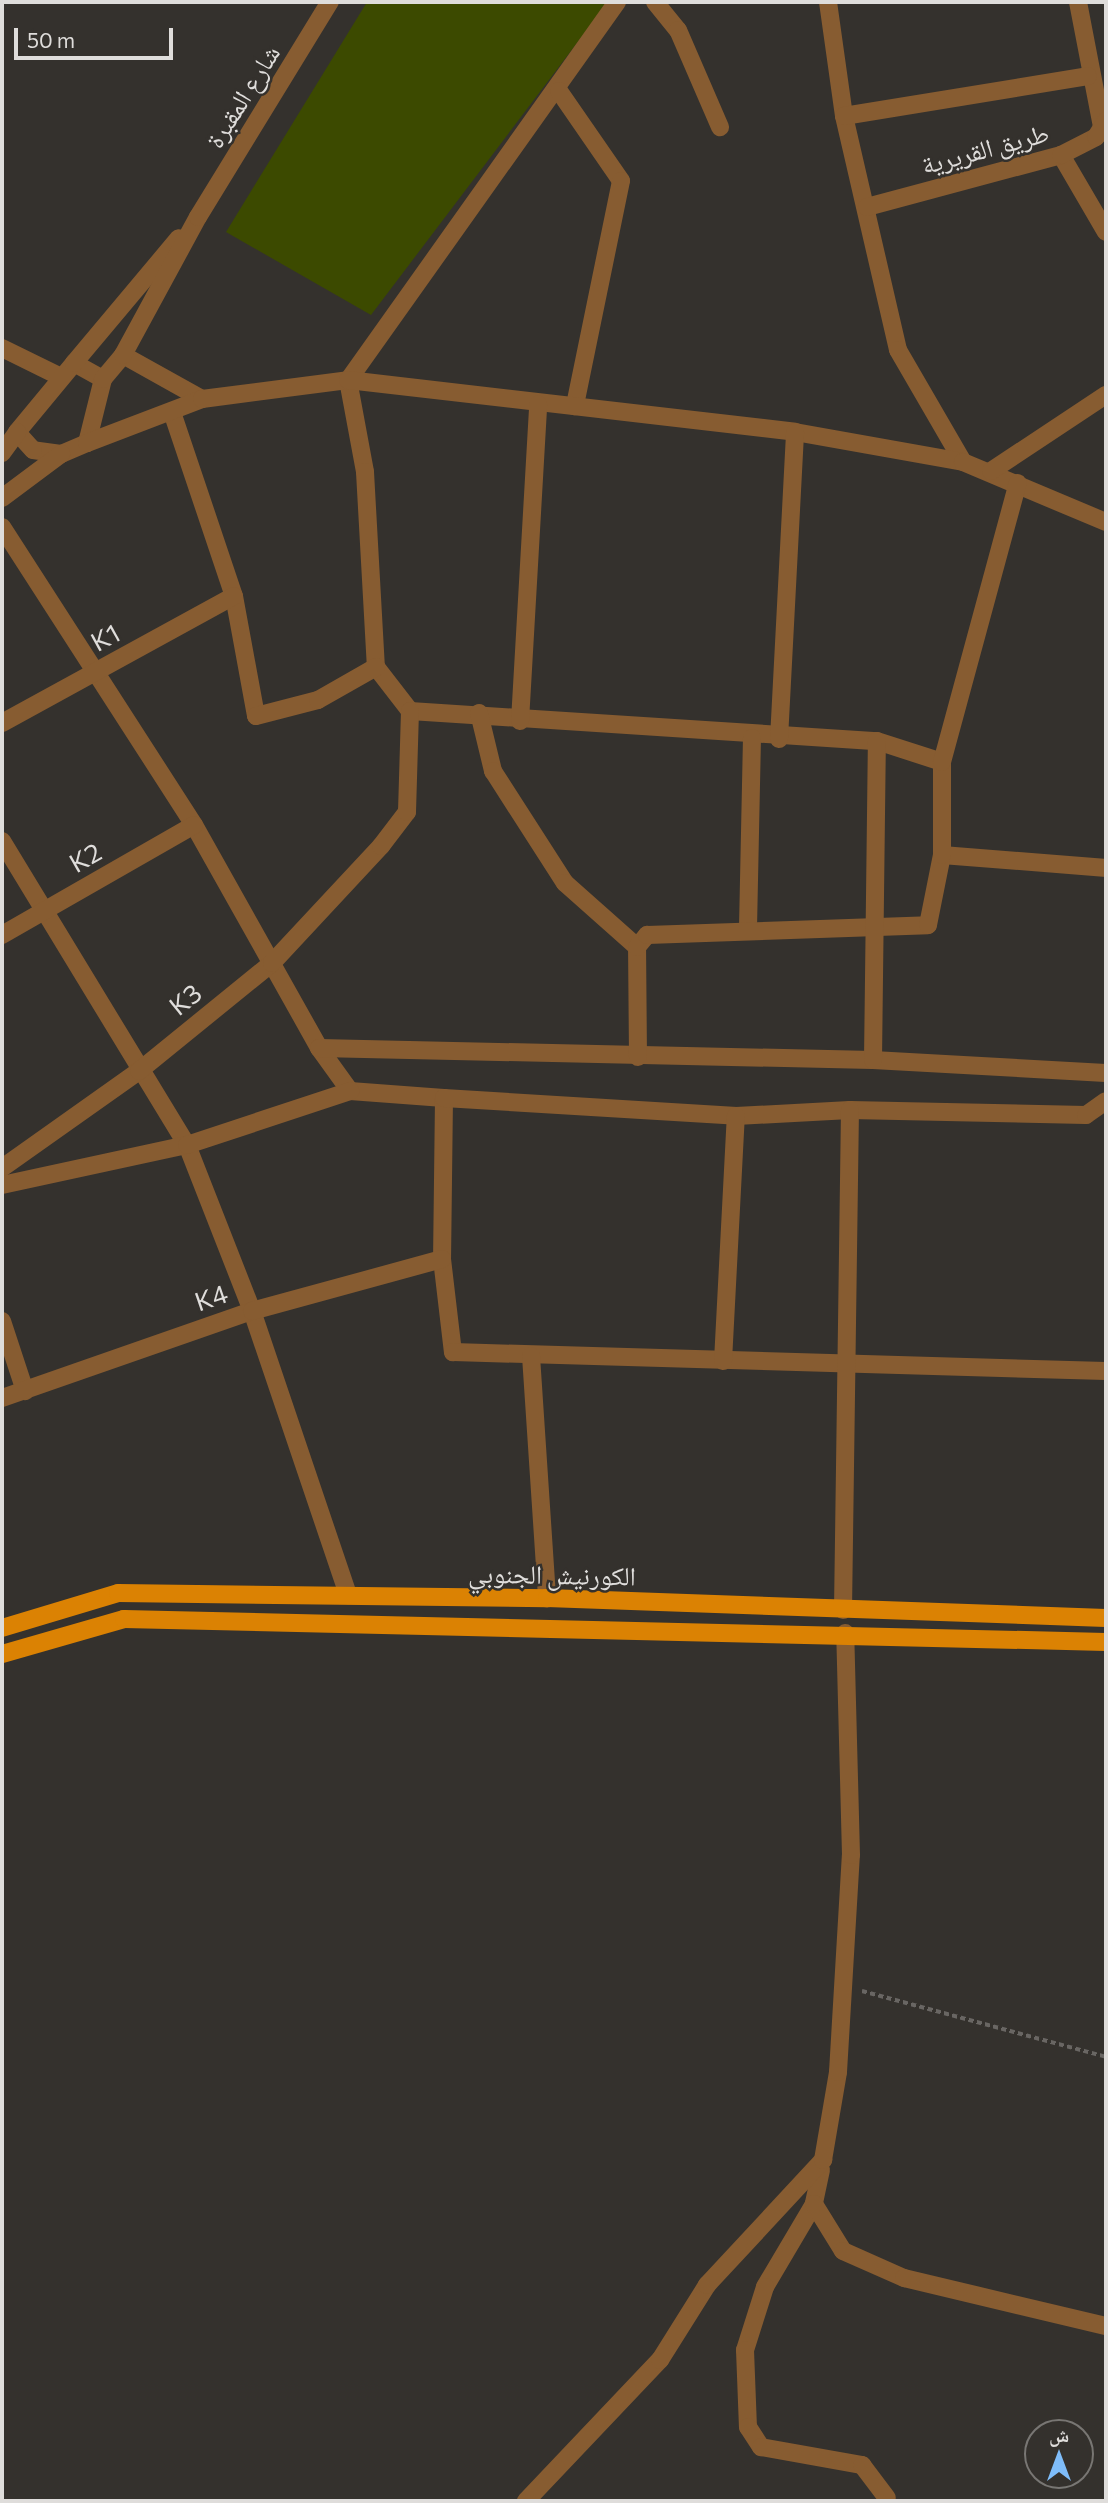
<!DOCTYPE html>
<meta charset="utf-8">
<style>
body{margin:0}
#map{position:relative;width:1108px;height:2503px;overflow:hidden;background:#34312d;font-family:Commissioner,"Noto Naskh Arabic",sans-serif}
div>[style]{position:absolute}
.green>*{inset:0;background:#3c4a00}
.path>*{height:3.5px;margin-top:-1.75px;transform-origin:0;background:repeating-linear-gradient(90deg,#696663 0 5px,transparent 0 8.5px)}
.minor>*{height:18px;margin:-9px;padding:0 9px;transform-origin:9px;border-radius:9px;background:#875c31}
.major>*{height:18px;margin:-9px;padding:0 9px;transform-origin:9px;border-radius:9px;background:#db8203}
span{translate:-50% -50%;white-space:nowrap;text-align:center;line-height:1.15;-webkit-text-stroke:5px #34312d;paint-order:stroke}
.street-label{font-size:26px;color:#dfdddb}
.frame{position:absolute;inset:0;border:4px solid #dfdddb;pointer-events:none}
.north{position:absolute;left:1024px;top:2419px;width:70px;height:70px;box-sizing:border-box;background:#34312d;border:2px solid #787673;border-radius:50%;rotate:0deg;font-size:19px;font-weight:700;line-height:28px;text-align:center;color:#dfdddb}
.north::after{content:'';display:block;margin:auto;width:24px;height:32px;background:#7fbdfa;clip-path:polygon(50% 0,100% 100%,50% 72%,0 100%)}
.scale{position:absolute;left:14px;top:28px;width:159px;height:32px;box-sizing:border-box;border:4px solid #dfdddb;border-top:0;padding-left:9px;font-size:21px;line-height:24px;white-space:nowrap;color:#dfdddb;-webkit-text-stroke:5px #34312d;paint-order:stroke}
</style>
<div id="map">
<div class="green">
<i style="clip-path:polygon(367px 2px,608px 2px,371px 315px,226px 232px)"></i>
</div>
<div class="path">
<i style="left:862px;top:1991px;width:253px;rotate:15.1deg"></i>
</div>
<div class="minor">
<i style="left:617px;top:2px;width:464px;rotate:125.4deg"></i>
<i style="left:348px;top:380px;width:94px;rotate:79.5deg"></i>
<i style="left:365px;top:472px;width:195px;rotate:86.8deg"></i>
<i style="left:376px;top:667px;width:56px;rotate:52.3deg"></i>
<i style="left:410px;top:711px;width:468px;rotate:3.7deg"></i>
<i style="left:877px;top:741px;width:68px;rotate:17.9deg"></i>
<i style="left:655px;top:2px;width:36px;rotate:51deg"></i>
<i style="left:678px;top:30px;width:106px;rotate:66.6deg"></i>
<i style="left:828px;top:2px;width:115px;rotate:82deg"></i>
<i style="left:844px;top:116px;width:240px;rotate:77deg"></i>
<i style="left:898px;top:350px;width:129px;rotate:59.9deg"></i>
<i style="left:1078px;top:2px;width:127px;rotate:79.1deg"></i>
<i style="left:559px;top:91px;width:109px;rotate:55.4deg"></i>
<i style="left:621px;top:181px;width:230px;rotate:101.6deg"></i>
<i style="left:844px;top:116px;width:247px;rotate:-9.3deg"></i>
<i style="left:1061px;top:155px;width:89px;rotate:59.7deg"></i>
<i style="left:867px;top:207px;width:201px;rotate:-15deg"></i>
<i style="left:1061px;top:155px;width:39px;rotate:-27deg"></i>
<i style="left:1096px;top:137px;width:19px;rotate:-58deg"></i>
<i style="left:2px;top:348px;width:66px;rotate:26.2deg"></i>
<i style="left:123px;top:355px;width:90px;rotate:29.1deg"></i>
<i style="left:74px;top:363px;width:33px;rotate:29deg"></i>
<i style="left:103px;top:379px;width:66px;rotate:104deg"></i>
<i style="left:87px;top:443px;width:28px;rotate:157deg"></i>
<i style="left:61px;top:454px;width:28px;rotate:-172deg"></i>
<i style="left:33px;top:450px;width:24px;rotate:-132deg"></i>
<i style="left:17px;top:432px;width:89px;rotate:-50.4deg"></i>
<i style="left:74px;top:363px;width:163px;rotate:-50deg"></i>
<i style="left:103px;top:379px;width:31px;rotate:-50deg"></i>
<i style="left:123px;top:355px;width:157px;rotate:-61.5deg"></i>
<i style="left:198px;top:217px;width:252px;rotate:-58.5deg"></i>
<i style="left:173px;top:415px;width:191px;rotate:71.4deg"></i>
<i style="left:234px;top:596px;width:122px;rotate:79.6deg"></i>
<i style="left:256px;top:716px;width:64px;rotate:-14.5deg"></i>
<i style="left:318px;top:700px;width:67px;rotate:-29.6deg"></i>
<i style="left:87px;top:443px;width:123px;rotate:-20.9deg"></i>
<i style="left:202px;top:399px;width:147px;rotate:-7.4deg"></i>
<i style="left:348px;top:380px;width:450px;rotate:6.6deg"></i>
<i style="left:795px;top:432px;width:171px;rotate:10.1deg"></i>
<i style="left:963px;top:462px;width:155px;rotate:22.8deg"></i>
<i style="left:2px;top:453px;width:26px;rotate:-54deg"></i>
<i style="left:991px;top:471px;width:138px;rotate:-33.5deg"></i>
<i style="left:2px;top:498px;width:74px;rotate:-36.7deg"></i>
<i style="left:2px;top:527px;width:354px;rotate:57.2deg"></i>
<i style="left:194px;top:825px;width:256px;rotate:60.7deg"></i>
<i style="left:319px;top:1048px;width:53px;rotate:54.2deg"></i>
<i style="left:350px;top:1091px;width:94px;rotate:4.3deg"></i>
<i style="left:444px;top:1098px;width:161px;rotate:90.7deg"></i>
<i style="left:442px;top:1259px;width:94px;rotate:83.3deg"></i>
<i style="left:453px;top:1352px;width:653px;rotate:1.67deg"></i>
<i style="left:479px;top:713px;width:60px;rotate:76.4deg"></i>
<i style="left:493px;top:771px;width:133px;rotate:57.3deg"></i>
<i style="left:565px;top:883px;width:96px;rotate:41.6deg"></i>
<i style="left:520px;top:721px;width:317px;rotate:-86.7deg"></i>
<i style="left:2px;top:723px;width:264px;rotate:-28.7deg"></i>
<i style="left:779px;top:739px;width:307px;rotate:-87deg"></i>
<i style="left:2px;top:841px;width:356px;rotate:58.7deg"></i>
<i style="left:187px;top:1145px;width:178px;rotate:68.6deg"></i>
<i style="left:252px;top:1311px;width:300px;rotate:71.3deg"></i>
<i style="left:942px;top:855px;width:165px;rotate:4.5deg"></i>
<i style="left:748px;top:928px;width:190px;rotate:-88.8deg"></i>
<i style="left:2px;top:935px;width:221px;rotate:-29.8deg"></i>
<i style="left:319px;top:1048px;width:554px;rotate:1.24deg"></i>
<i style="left:873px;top:1060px;width:233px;rotate:3.2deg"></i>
<i style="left:638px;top:1057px;width:110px;rotate:-90.5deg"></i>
<i style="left:637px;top:947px;width:16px;rotate:-50deg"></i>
<i style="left:647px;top:935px;width:281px;rotate:-2deg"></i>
<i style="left:928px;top:925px;width:71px;rotate:-78.7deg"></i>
<i style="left:942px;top:855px;width:93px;rotate:-90deg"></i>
<i style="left:942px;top:762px;width:289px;rotate:-74.8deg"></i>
<i style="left:873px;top:1060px;width:319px;rotate:-89.3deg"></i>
<i style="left:444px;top:1098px;width:293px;rotate:3.5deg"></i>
<i style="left:736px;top:1116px;width:114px;rotate:-3deg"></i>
<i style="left:850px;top:1110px;width:236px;rotate:1.2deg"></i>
<i style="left:1086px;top:1115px;width:24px;rotate:-35deg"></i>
<i style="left:2px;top:1168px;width:168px;rotate:-35.3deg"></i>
<i style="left:139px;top:1071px;width:171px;rotate:-39.1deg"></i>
<i style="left:272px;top:963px;width:160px;rotate:-47deg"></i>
<i style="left:381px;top:846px;width:43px;rotate:-52.6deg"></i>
<i style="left:407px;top:812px;width:101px;rotate:-88.3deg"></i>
<i style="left:2px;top:1185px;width:189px;rotate:-12.2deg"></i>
<i style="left:187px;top:1145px;width:172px;rotate:-18.3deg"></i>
<i style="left:2px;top:1321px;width:74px;rotate:71.8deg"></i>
<i style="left:531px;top:1356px;width:243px;rotate:86.2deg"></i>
<i style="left:723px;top:1361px;width:245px;rotate:-87deg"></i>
<i style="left:2px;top:1398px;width:265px;rotate:-19.2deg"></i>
<i style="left:252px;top:1311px;width:197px;rotate:-15.3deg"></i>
<i style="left:843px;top:1610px;width:500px;rotate:-89.2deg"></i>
<i style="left:821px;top:2170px;width:35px;rotate:102deg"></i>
<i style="left:814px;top:2204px;width:96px;rotate:120.6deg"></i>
<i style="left:765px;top:2287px;width:66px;rotate:107.6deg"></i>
<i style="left:745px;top:2350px;width:77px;rotate:87.8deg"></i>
<i style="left:748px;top:2427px;width:24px;rotate:57deg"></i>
<i style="left:761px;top:2447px;width:103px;rotate:10.1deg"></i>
<i style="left:862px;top:2465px;width:41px;rotate:52.9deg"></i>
<i style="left:814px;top:2204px;width:55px;rotate:58.3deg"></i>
<i style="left:843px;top:2251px;width:67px;rotate:23.9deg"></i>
<i style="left:904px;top:2278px;width:208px;rotate:13.4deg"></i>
<i style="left:526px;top:2501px;width:195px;rotate:-46.5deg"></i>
<i style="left:660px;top:2360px;width:89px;rotate:-57.9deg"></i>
<i style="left:707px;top:2285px;width:171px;rotate:-47.1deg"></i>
<i style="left:823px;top:2160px;width:89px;rotate:-80.3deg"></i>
<i style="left:838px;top:2072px;width:217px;rotate:-86.6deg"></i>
<i style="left:851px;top:1855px;width:222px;rotate:-91.5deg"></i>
</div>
<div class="major">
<i style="left:2px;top:1628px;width:121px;rotate:-16.8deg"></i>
<i style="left:118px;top:1593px;width:429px;rotate:0.7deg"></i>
<i style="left:547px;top:1598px;width:559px;rotate:2.05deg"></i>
<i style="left:2px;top:1654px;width:127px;rotate:-16deg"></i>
<i style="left:124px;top:1619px;width:982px;rotate:1.34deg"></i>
</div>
<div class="street-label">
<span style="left:242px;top:96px;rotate:-58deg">شارع المقبرة</span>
<span style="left:985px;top:148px;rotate:-15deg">طريق القريرية</span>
<span style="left:105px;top:637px;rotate:-29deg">K1</span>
<span style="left:85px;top:857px;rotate:-30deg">K2</span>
<span style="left:185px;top:999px;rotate:-39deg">K3</span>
<span style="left:211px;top:1297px;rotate:-19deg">K4</span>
<span style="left:552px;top:1574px;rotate:1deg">الكورنيش الجنوبي</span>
</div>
<div class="frame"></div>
<div class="north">ش</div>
<div class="scale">50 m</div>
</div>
